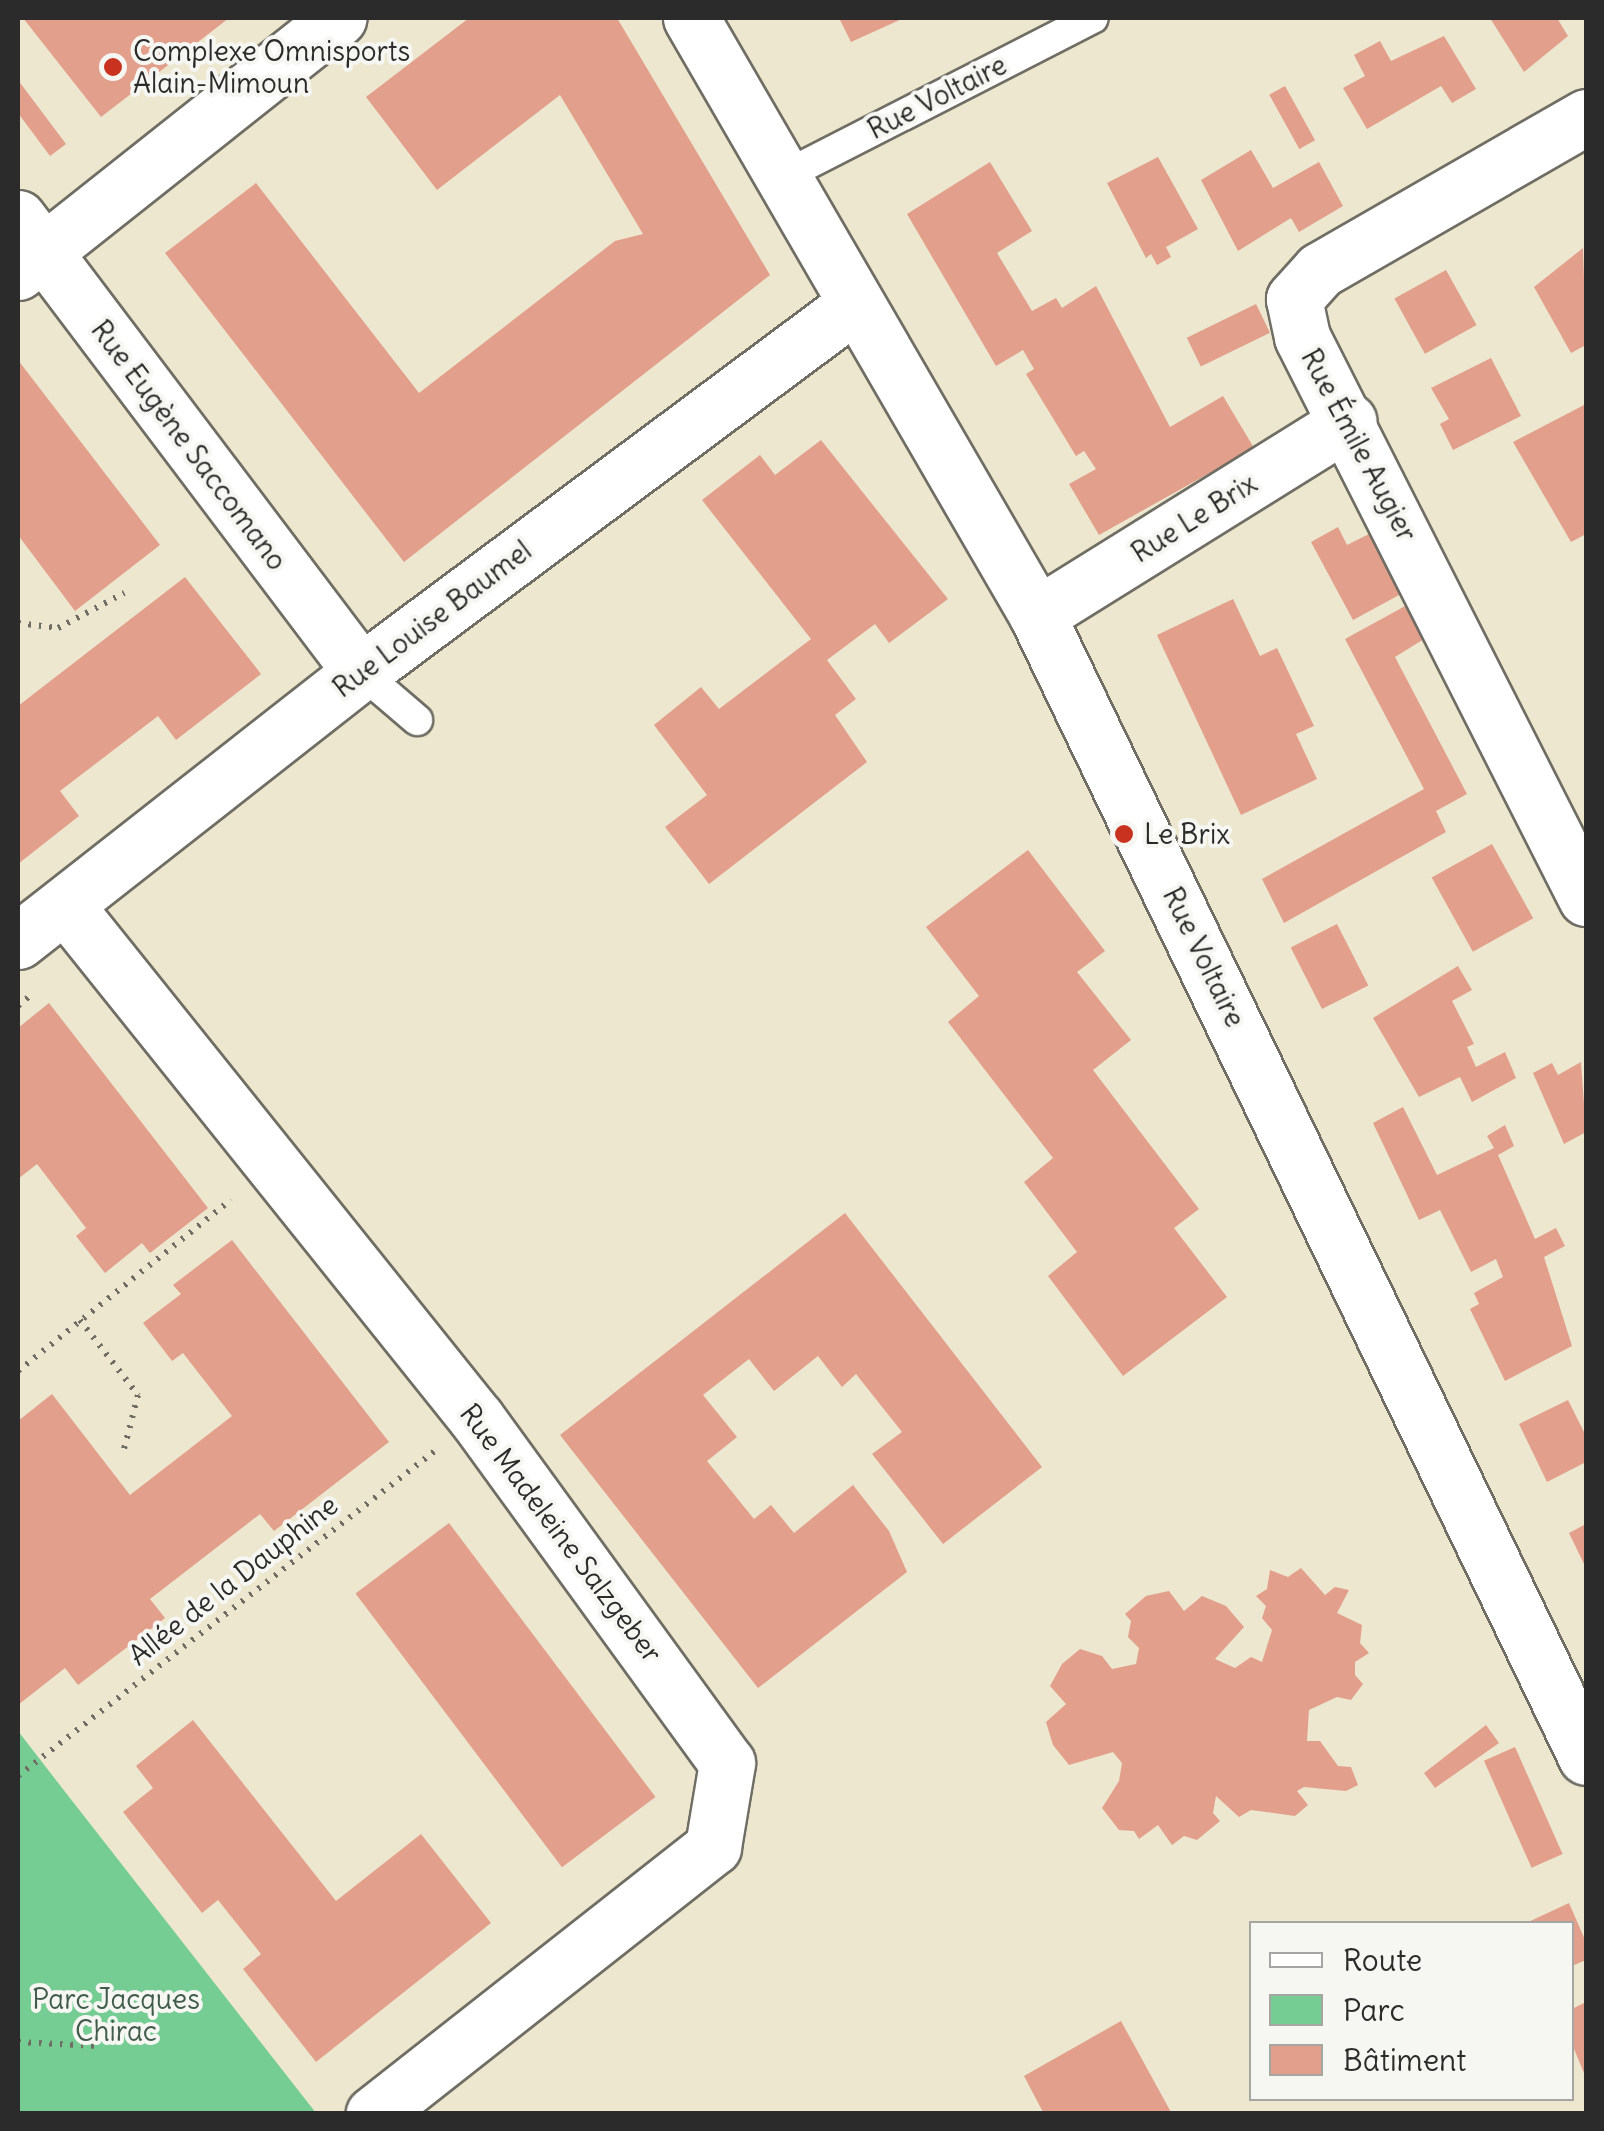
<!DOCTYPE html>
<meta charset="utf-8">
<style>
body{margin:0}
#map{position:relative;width:1604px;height:2131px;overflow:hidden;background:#ece7ce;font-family:Delius,sans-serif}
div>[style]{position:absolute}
.green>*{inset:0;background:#75cd93}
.building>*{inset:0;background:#e29f8c;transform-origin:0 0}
.path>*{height:6px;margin-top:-3px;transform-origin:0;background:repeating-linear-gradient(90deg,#6f6d64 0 2.5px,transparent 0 10.5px)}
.roads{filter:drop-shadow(2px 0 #6f6d64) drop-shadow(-2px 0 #6f6d64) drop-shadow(0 2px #6f6d64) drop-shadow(0 -2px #6f6d64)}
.lane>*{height:30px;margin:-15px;padding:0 15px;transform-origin:15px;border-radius:15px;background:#fff}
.street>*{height:55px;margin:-27.5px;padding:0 27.5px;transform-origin:27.5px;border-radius:27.5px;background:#fff}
.dots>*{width:28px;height:28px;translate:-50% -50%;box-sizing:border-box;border:5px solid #f6f6f2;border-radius:50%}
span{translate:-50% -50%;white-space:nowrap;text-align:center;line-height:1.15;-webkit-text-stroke:8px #f6f6f2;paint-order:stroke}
.poi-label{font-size:28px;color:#2b2b2b}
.left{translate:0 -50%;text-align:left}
.street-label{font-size:28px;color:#2b2b2b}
.park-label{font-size:28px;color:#415c4a}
.frame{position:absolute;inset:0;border:20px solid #2b2b2b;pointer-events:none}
.legend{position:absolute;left:1249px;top:1921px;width:325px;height:180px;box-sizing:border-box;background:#f6f6f2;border:2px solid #a5a5a2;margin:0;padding:12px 18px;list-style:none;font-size:30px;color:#2b2b2b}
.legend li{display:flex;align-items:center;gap:20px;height:50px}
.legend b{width:50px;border:2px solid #a5a5a2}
</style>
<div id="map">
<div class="green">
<i style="clip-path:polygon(18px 1731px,66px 1793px,316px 2113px,18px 2113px)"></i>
</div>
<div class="building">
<i style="clip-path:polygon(23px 18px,229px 18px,101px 117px)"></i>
<i style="clip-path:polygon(469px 18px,617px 18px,770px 275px,404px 562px,165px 253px,256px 183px,419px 393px,615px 241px,643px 234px,560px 95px,437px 190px,366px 97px)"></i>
<i style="clip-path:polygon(839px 18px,904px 18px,851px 42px)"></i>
<i style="clip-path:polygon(1490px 18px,1557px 18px,1568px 36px,1524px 72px)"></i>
<i style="clip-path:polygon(1444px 36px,1476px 89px,1452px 103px,1441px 86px,1367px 129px,1343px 88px,1365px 76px,1354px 55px,1380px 41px,1391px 61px)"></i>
<i style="clip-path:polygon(18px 80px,66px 144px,50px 156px,18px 113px)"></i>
<i style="left:1285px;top:86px;width:62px;height:18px;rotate:61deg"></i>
<i style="clip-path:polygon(1251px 150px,1273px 188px,1319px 162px,1343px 206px,1299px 232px,1291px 218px,1238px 251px,1201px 180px)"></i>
<i style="clip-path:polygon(1158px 157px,1198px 229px,1166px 247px,1171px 257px,1157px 265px,1151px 254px,1146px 258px,1107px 183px)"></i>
<i style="clip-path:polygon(990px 162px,1032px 231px,997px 253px,1032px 311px,1056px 298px,1062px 308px,1096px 286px,1170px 427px,1223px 396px,1254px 448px,1099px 535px,1069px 484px,1096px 469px,1084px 451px,1076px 456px,1026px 374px,1034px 369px,1023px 350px,996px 366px,907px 214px)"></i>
<i style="clip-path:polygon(1583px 248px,1586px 345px,1571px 353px,1534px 287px)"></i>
<i style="left:1446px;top:270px;width:63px;height:59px;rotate:61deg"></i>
<i style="left:1256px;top:304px;width:32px;height:77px;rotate:64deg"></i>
<i style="clip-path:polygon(1491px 358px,1521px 416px,1453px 450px,1440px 424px,1449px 419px,1431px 388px)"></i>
<i style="clip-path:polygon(18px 360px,160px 545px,75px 611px,18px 535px)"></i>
<i style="clip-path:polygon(1586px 404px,1586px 534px,1571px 542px,1513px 442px)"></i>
<i style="clip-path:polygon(821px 440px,948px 599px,889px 643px,875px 624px,827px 660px,856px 699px,835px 715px,867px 762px,709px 884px,665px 827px,707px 795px,654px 725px,701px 687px,719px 709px,811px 639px,702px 500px,760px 455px,775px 475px)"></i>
<i style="clip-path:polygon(1338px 527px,1347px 545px,1371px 533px,1401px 594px,1353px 620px,1311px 542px)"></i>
<i style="clip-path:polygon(185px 577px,261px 674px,176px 740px,158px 716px,60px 791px,79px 816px,18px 864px,18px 706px)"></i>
<i style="clip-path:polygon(1233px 599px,1260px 656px,1277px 648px,1314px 726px,1296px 734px,1317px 779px,1241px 815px,1157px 635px)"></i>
<i style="clip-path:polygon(1407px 605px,1424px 639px,1395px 657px,1467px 794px,1436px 811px,1446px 832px,1284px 923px,1262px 879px,1424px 789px,1345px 639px)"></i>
<i style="left:1492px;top:844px;width:85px;height:69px;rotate:61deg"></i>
<i style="clip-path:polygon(1028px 850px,1105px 951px,1077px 972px,1131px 1040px,1093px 1070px,1199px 1209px,1174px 1228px,1227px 1297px,1123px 1376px,1048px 1276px,1077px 1252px,1024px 1182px,1053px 1158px,948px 1022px,979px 996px,926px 927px)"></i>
<i style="left:1337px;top:924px;width:69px;height:52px;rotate:63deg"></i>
<i style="clip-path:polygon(1458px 966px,1472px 990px,1452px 1001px,1474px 1044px,1467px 1047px,1476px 1067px,1505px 1052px,1516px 1078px,1472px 1102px,1460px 1077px,1419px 1097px,1373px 1018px)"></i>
<i style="clip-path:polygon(49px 1003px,208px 1208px,150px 1253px,142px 1243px,105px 1273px,76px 1236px,86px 1228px,37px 1164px,18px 1179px,18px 1028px)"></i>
<i style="clip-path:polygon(1581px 1062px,1586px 1132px,1564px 1144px,1533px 1073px,1552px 1063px,1558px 1075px)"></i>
<i style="clip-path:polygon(1403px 1107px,1437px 1175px,1494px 1148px,1487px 1136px,1505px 1125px,1514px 1146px,1498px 1155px,1535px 1239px,1556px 1228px,1565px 1246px,1544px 1257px,1572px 1346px,1505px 1381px,1470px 1309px,1479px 1304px,1474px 1293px,1503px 1277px,1496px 1259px,1471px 1272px,1440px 1210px,1419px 1220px,1373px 1123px)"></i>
<i style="clip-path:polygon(845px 1213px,1042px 1467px,943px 1544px,872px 1454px,902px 1432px,856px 1374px,842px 1387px,818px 1356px,774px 1391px,749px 1359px,703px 1395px,737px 1437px,707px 1461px,754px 1519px,771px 1505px,794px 1533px,853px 1485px,889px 1531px,907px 1572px,758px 1688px,560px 1435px)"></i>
<i style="clip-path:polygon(232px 1240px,389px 1442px,274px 1531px,260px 1514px,150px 1599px,165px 1618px,78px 1685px,65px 1668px,18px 1705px,18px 1421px,52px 1394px,130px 1495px,232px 1416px,183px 1353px,172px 1361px,143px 1323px,181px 1294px,173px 1285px)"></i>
<i style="clip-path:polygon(1568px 1400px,1586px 1436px,1586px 1462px,1547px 1482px,1519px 1424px)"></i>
<i style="left:449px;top:1523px;width:343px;height:117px;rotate:53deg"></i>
<i style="clip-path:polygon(1586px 1524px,1586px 1568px,1569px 1533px)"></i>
<i style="clip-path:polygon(1301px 1568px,1325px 1595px,1335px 1587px,1349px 1590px,1337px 1613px,1362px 1625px,1360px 1643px,1369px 1653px,1355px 1662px,1355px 1675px,1363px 1684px,1351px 1700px,1337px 1697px,1309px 1710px,1307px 1741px,1320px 1741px,1338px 1766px,1351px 1767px,1358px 1785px,1346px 1791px,1304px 1787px,1297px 1791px,1308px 1805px,1295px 1816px,1251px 1810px,1239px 1817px,1216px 1796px,1213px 1813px,1220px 1821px,1197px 1840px,1184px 1836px,1172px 1845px,1158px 1825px,1139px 1839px,1134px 1831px,1119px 1830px,1102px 1808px,1119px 1781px,1122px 1763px,1113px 1752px,1069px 1765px,1053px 1745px,1046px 1722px,1066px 1704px,1050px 1686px,1062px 1664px,1080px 1649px,1102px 1656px,1112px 1669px,1136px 1664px,1139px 1648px,1128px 1637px,1131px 1621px,1125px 1614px,1146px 1596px,1169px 1591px,1184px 1611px,1202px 1596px,1226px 1606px,1244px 1627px,1215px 1659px,1235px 1668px,1251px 1657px,1262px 1662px,1272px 1630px,1262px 1618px,1266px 1606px,1256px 1596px,1267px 1589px,1270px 1570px,1288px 1577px)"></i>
<i style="clip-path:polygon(193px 1720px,336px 1901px,421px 1834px,491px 1923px,316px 2062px,243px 1969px,261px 1954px,218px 1900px,202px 1913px,123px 1812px,153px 1788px,136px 1766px)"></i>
<i style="clip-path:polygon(1486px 1725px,1499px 1743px,1435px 1788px,1424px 1773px)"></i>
<i style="left:1515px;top:1747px;width:117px;height:34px;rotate:66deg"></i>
<i style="clip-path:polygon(1569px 1903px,1586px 1942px,1586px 1960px,1572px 1966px,1572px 1924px,1524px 1924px)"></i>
<i style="clip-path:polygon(1586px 2002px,1586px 2078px,1572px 2044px,1572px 2009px)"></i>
<i style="clip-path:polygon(1121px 2021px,1172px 2114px,1044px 2114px,1024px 2076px)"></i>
</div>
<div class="path">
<i style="left:18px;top:623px;width:40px;rotate:7.1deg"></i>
<i style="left:58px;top:628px;width:75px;rotate:-27.9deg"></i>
<i style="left:18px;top:1006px;width:18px;rotate:-41deg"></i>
<i style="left:80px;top:1320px;width:95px;rotate:52.3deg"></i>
<i style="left:138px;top:1395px;width:60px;rotate:104.5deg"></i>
<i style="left:18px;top:1371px;width:273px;rotate:-38.8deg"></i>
<i style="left:18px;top:1776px;width:530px;rotate:-37.95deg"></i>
<i style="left:18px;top:2042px;width:80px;rotate:2.9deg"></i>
</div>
<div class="roads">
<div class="lane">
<i style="left:782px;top:177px;width:349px;rotate:-27.1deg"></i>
<i style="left:361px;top:672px;width:74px;rotate:40.6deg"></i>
</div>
<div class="street">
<i style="left:691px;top:18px;width:690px;rotate:59.9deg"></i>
<i style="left:1037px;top:615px;width:1267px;rotate:64.32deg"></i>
<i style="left:1586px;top:117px;width:307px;rotate:150.1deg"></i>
<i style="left:1320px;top:270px;width:39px;rotate:132deg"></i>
<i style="left:1294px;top:299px;width:39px;rotate:78deg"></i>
<i style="left:1302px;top:337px;width:629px;rotate:63.15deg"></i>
<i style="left:18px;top:218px;width:569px;rotate:52.93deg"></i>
<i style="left:18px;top:272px;width:409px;rotate:-38.4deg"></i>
<i style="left:1037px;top:615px;width:367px;rotate:-31.9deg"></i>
<i style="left:65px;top:905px;width:659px;rotate:51.29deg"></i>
<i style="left:477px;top:1419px;width:425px;rotate:54deg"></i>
<i style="left:727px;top:1763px;width:85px;rotate:99.5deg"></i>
<i style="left:713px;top:1847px;width:432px;rotate:141.8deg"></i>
<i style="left:18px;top:941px;width:436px;rotate:-38.1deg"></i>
<i style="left:361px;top:672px;width:613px;rotate:-36.65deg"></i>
</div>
</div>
<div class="dots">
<i style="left:113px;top:67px;background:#c8321e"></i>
<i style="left:1124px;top:834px;background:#c8321e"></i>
</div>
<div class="poi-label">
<span class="left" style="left:133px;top:67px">Complexe Omnisports<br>Alain-Mimoun</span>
<span class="left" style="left:1144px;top:834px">Le Brix</span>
</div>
<div class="street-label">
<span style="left:937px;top:97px;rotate:-27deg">Rue Voltaire</span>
<span style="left:189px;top:445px;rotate:53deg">Rue Eugène Saccomano</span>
<span style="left:1359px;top:445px;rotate:62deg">Rue Émile Augier</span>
<span style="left:1194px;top:518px;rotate:-32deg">Rue Le Brix</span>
<span style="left:432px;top:619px;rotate:-37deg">Rue Louise Baumel</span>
<span style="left:1204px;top:957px;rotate:64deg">Rue Voltaire</span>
<span style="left:561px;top:1533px;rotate:53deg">Rue Madeleine Salzgeber</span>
<span style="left:233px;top:1580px;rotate:-38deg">Allée de la Dauphine</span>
</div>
<div class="park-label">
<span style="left:116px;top:2015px">Parc Jacques<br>Chirac</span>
</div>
<div class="frame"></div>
<ul class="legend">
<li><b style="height:12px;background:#fff"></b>Route</li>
<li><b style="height:28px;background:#75cd93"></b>Parc</li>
<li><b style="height:28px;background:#e29f8c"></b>Bâtiment</li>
</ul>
</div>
